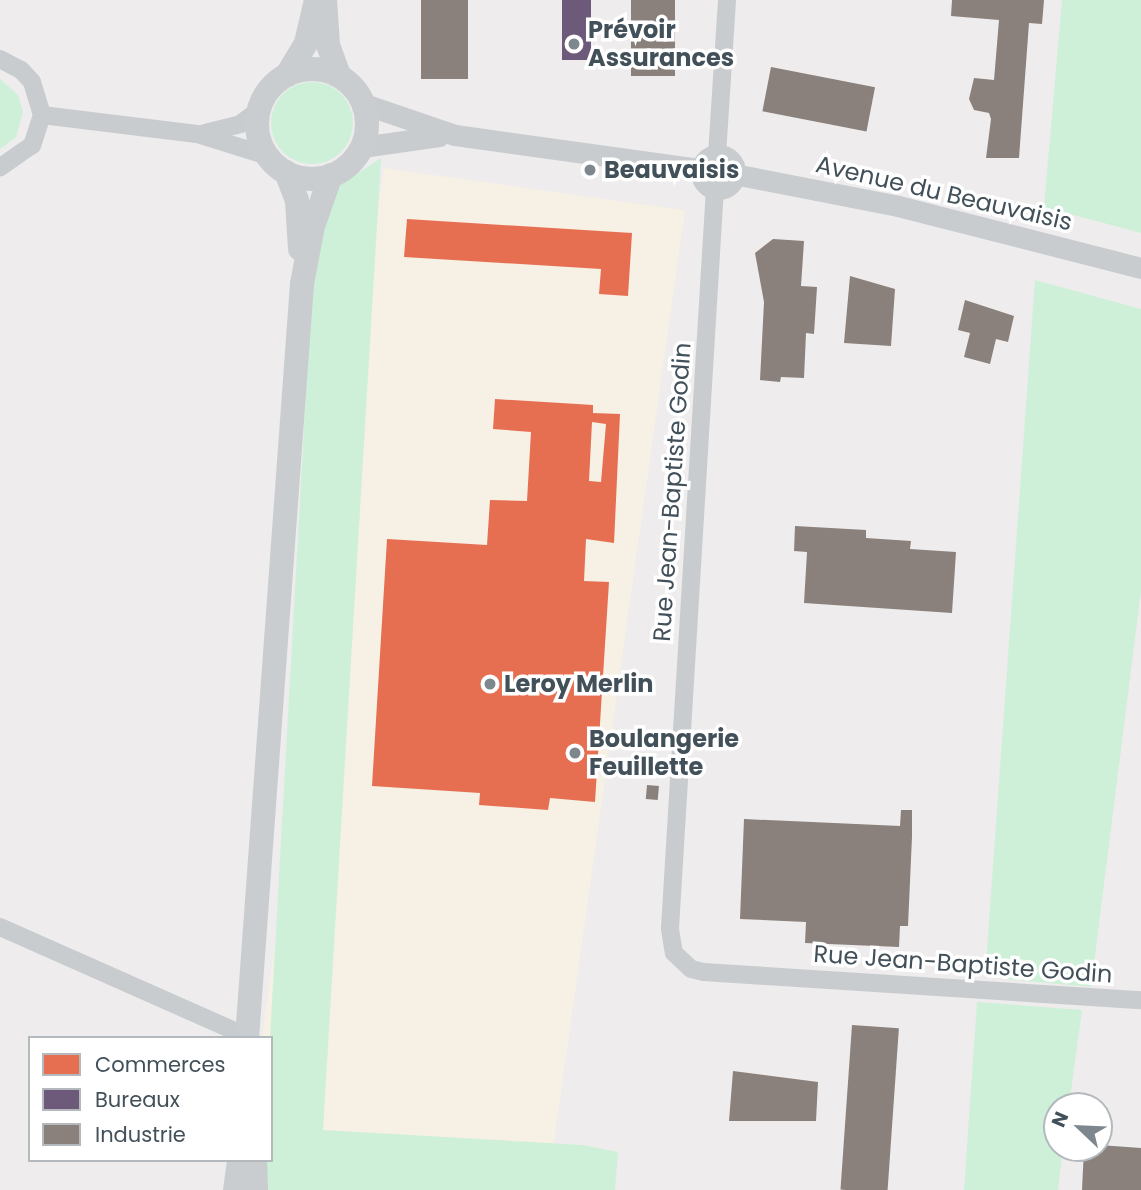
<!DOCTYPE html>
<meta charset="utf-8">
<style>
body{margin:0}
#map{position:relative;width:1141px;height:1190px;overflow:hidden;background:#eeecec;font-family:Poppins,sans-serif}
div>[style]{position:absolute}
.commercial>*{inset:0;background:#f6f0e5;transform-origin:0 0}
.green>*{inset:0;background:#cef0d8}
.round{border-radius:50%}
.shops>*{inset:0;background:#e76f51}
.offices>*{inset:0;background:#6d597a;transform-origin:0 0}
.industry>*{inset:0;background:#8a817c;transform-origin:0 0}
.minor>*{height:18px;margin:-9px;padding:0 9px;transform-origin:9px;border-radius:9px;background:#c8ccce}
.tertiary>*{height:21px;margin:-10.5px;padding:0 10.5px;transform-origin:10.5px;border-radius:10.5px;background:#c8ccce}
.tertiary>.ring{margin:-10.5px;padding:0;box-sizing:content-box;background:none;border:21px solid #c8ccce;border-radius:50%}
.secondary>*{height:24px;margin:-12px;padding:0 12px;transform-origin:12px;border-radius:12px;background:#c9cdd0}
.secondary>.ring{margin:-12px;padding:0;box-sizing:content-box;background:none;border:24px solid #c9cdd0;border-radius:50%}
.dots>*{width:19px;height:19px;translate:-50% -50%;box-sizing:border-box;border:4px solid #fff;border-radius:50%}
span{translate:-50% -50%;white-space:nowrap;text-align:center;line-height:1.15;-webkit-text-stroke:7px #fff;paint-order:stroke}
.poi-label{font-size:24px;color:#42505a;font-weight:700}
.left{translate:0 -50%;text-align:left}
.street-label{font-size:24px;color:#42505a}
.legend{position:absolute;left:28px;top:1036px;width:245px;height:126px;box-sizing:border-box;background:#fff;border:2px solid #b3b9bd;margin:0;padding:9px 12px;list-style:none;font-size:21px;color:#42505a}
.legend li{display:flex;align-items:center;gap:14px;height:35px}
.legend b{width:35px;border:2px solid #b3b9bd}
.north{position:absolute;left:1043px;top:1092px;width:70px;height:70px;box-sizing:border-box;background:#fff;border:2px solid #b3b9bd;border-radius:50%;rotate:293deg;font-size:19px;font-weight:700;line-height:28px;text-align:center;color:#42505a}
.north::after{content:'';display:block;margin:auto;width:24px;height:32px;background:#7e878d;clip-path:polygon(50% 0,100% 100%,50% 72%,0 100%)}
</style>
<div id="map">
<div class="commercial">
<i style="left:384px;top:168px;width:304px;height:1024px;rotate:8deg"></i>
</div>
<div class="green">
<i style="clip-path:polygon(1062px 0,1141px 0,1141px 233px,1044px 207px)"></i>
<i style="clip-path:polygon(0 79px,18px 95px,23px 112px,16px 137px,0 149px)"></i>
<i class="round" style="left:271px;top:82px;width:82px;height:82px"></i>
<i style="clip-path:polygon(381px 158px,323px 1130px,582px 1145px,618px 1152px,615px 1190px,262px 1190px,263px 1160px,271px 1160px,270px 1038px,313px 267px,331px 191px)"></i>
<i style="clip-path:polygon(1035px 280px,1141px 309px,1141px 591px,1091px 987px,985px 977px)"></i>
<i style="clip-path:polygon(977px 1002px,1082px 1010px,1069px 1106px,1057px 1106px,1057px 1148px,1063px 1148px,1058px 1190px,964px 1190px)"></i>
</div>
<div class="shops">
<i style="clip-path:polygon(407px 219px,632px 233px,628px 296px,599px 294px,601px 269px,404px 257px)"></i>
<i style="clip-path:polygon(evenodd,495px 399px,593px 405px,593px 413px,620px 414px,614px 543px,586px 539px,584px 581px,609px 582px,595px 802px,550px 798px,548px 810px,479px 805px,480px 793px,372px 786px,387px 539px,487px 545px,490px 500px,527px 501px,531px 432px,493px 429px,495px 399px,592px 422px,606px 424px,601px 482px,589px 481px,592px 422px)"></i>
</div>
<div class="offices">
<i style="left:562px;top:0;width:29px;height:60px"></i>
</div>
<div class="industry">
<i style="left:421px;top:0;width:47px;height:79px"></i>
<i style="left:631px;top:0;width:44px;height:76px"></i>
<i style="clip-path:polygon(952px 0,1044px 0,1042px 24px,1029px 23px,1019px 158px,986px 158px,991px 119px,989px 113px,974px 110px,969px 99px,974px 78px,994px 80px,999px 20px,951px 16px)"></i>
<i style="left:771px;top:67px;width:106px;height:45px;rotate:11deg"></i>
<i style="clip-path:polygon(773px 239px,804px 241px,801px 286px,817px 287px,814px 334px,806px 333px,804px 378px,781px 377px,780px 382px,760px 380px,764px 302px,755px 253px)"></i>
<i style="clip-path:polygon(850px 276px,895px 289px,891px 346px,844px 343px)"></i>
<i style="clip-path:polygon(965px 300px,1014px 316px,1008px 342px,996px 339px,990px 364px,964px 357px,970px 333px,958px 330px)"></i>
<i style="clip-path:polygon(795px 526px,866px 530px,866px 538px,911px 541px,910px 549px,956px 552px,952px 613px,804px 603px,807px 552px,794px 551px)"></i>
<i style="left:647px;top:785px;width:12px;height:14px;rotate:5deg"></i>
<i style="clip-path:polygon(901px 810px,912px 810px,912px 837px,908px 926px,900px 926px,899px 947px,805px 943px,806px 922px,740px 919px,744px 819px,900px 826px)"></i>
<i style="left:852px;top:1025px;width:47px;height:165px;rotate:4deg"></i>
<i style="clip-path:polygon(733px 1071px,818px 1082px,816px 1121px,729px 1121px)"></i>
<i style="clip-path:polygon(1099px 1145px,1141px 1148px,1141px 1190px,1082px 1190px,1084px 1148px)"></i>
</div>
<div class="minor">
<i style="left:0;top:59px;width:24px;rotate:28deg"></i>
<i style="left:21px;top:70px;width:16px;rotate:47deg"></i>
<i style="left:32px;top:82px;width:34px;rotate:73deg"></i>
<i style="left:42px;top:115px;width:32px;rotate:108deg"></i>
<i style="left:32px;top:145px;width:39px;rotate:145deg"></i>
<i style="left:42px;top:115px;width:156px;rotate:7deg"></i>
<i style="left:197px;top:134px;width:74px;rotate:17.2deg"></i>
<i style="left:205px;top:133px;width:36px;rotate:-14deg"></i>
<i style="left:240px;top:124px;width:24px;rotate:-36deg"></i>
<i style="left:717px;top:155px;width:155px;rotate:-86.3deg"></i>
<i style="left:715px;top:188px;width:742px;rotate:93.48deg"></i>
<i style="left:670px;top:929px;width:24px;rotate:81deg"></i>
<i style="left:674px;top:953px;width:23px;rotate:43deg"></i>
<i style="left:691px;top:969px;width:13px;rotate:13deg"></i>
<i style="left:704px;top:972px;width:438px;rotate:3.7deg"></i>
<i style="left:0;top:927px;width:274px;rotate:23.9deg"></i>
</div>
<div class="tertiary">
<i style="left:364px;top:104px;width:96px;rotate:18.8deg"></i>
<i style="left:455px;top:135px;width:248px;rotate:7.9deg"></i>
<i style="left:362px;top:147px;width:78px;rotate:-8.1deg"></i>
<i class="ring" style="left:701px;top:155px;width:13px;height:13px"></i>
<i style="left:734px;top:174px;width:167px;rotate:11deg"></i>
<i style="left:898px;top:206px;width:251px;rotate:14.3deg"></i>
</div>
<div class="secondary">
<i style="left:325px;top:0;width:45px;rotate:86.2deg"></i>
<i style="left:328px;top:45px;width:32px;rotate:70deg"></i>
<i class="ring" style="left:257px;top:69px;width:86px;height:86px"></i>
<i style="left:287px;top:75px;width:37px;rotate:-59deg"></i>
<i style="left:306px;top:43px;width:44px;rotate:-76.9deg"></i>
<i style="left:286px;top:172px;width:30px;rotate:69deg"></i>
<i style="left:297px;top:200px;width:49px;rotate:86.5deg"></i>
<i style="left:247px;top:1038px;width:756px;rotate:-85.83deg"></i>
<i style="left:302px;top:284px;width:59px;rotate:-79.3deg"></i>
<i style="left:313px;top:226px;width:54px;rotate:-70.6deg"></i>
<i style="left:255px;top:1160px;width:30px;rotate:88deg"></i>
<i style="left:235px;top:1190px;width:30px;rotate:-82deg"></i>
</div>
<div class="dots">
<i style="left:574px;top:44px;background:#7e878d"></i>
<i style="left:590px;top:170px;background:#7e878d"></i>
<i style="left:490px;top:684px;background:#7e878d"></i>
<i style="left:575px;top:753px;background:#7e878d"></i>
</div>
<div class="poi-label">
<span class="left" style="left:588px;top:44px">Prévoir<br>Assurances</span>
<span class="left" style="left:604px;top:170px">Beauvaisis</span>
<span class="left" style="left:504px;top:684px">Leroy Merlin</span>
<span class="left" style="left:589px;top:753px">Boulangerie<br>Feuillette</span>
</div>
<div class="street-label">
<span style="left:944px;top:193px;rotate:13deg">Avenue du Beauvaisis</span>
<span style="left:672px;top:492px;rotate:-86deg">Rue Jean-Baptiste Godin</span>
<span style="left:963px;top:964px;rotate:4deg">Rue Jean-Baptiste Godin</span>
</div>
<ul class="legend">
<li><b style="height:19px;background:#e76f51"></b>Commerces</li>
<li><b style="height:19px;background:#6d597a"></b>Bureaux</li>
<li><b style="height:19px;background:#8a817c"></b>Industrie</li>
</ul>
<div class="north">N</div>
</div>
